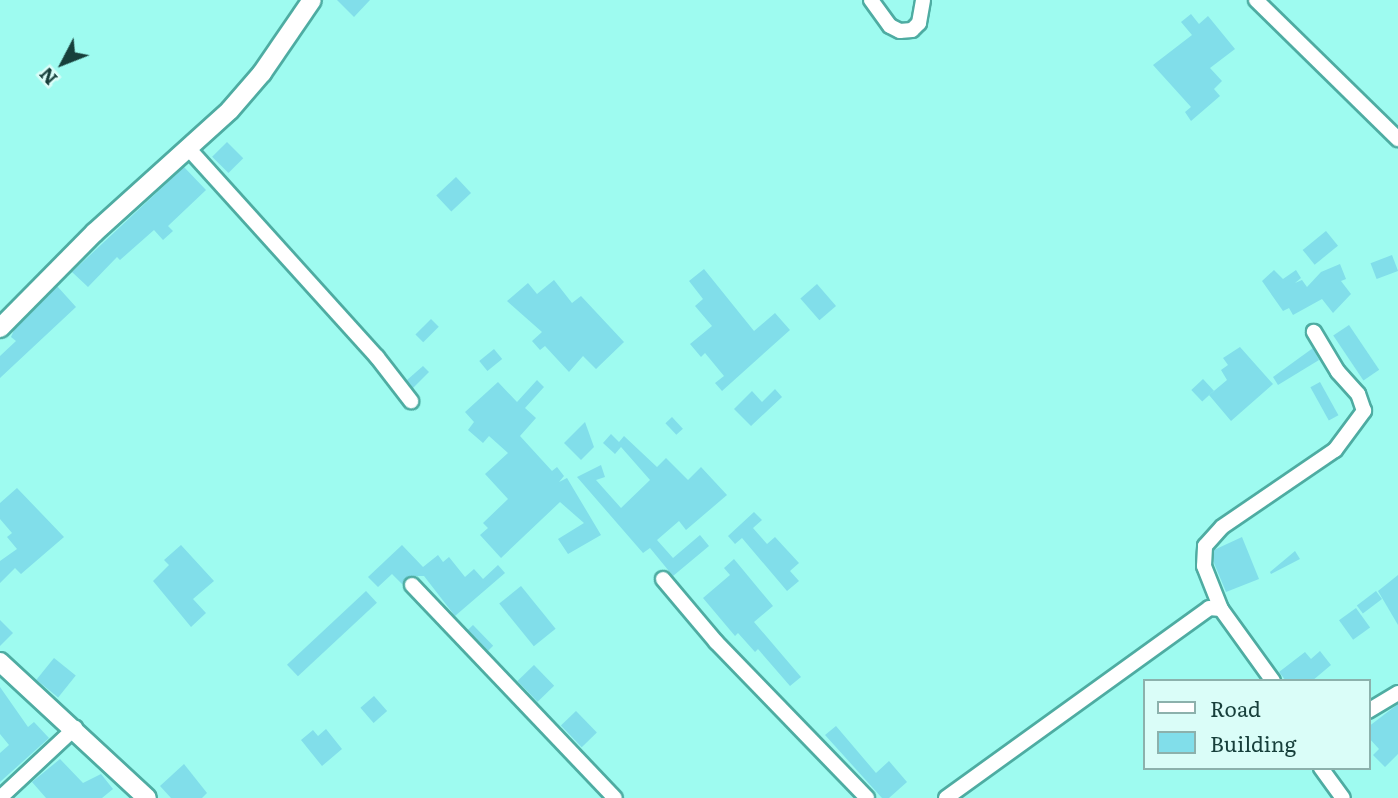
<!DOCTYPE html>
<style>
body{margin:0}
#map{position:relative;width:1398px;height:798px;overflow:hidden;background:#9efbf0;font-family:Literata,serif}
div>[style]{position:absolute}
.building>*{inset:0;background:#81deea;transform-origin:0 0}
.roads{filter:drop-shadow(2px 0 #4eaca2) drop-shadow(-2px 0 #4eaca2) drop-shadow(0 2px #4eaca2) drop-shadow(0 -2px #4eaca2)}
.minor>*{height:14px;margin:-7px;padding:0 7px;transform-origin:7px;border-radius:7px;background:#fff}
.major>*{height:18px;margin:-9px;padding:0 9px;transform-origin:9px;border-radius:9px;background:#fff}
span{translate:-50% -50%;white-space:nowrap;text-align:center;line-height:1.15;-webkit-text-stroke:6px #dafdf8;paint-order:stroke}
.legend{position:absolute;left:1143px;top:679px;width:228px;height:91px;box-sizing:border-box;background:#dafdf8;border:2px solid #8cb1ac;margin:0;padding:9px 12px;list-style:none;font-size:21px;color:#173f3b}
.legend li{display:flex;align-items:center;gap:14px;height:35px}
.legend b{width:35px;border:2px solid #8cb1ac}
.north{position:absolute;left:28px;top:28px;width:70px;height:70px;-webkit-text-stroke:5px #dafdf8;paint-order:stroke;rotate:228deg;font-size:19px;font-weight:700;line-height:28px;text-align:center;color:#173f3b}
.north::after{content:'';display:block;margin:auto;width:24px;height:32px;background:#173f3b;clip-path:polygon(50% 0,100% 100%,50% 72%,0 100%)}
</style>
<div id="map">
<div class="building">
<i style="clip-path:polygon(337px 0,370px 0,354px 17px)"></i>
<i style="clip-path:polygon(1191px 14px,1199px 24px,1208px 16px,1235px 49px,1210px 68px,1222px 81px,1214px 89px,1220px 96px,1191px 121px,1185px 112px,1191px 107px,1153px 65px,1192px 35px,1181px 22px)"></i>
<i style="left:227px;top:142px;width:23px;height:21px;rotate:45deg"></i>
<i style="clip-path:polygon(184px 167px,206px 190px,168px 226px,173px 231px,163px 240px,154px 230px,120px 260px,117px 257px,88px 287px,72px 272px)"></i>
<i style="left:456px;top:177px;width:22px;height:27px;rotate:47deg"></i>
<i style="left:1326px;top:231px;width:19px;height:30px;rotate:51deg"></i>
<i style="left:1392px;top:255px;width:17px;height:23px;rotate:69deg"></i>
<i style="clip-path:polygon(1340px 264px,1346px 279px,1341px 281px,1351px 294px,1333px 313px,1322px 299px,1293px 315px,1289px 308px,1283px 311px,1262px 281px,1274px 270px,1283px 279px,1296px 270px,1301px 278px,1295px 283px,1302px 280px,1307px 287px,1321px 272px)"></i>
<i style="clip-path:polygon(704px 269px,754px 331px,775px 313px,790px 330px,722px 391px,715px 383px,724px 376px,705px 353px,701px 357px,690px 344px,712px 326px,695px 306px,703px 299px,689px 281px)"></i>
<i style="clip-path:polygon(554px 280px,572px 303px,581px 296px,624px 342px,596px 369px,583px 356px,569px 372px,545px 346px,540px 350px,532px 341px,542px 332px,507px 301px,528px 283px,537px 294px)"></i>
<i style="left:817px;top:284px;width:29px;height:22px;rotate:49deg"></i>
<i style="clip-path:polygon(57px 286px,76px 307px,0 378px,0 356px,16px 341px,11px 337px,14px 330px)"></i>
<i style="left:431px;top:319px;width:11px;height:22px;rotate:45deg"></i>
<i style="left:1349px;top:325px;width:54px;height:19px;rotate:56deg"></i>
<i style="clip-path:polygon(1240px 347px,1273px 384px,1231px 421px,1209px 395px,1227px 380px,1221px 370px,1228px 365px,1223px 358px)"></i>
<i style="clip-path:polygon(1313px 348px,1319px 360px,1278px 385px,1273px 377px)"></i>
<i style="left:494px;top:349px;width:13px;height:19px;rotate:51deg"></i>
<i style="clip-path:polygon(423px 366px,429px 372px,413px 388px,407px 380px)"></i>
<i style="left:1203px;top:379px;width:16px;height:16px;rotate:47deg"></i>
<i style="clip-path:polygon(537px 380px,544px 387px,525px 408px,536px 418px,520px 436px,552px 471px,557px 467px,564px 476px,559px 482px,567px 478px,601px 535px,568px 554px,558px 539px,584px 523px,560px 502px,501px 558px,480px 535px,488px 528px,483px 523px,508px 499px,485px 474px,508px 453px,489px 436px,483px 443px,468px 430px,474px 422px,465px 412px,498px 382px,517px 402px)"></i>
<i style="left:1320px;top:382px;width:38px;height:11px;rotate:61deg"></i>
<i style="clip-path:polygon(775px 389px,782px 397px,751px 426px,734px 409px,752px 391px,762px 402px)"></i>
<i style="left:672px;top:417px;width:16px;height:9px;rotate:47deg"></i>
<i style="clip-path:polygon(585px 422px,594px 447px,581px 460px,564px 443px)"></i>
<i style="clip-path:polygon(611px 434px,619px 442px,624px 436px,657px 467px,666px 458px,688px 480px,701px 467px,727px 495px,686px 530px,679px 521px,657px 540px,673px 558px,700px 535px,709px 546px,673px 576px,650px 548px,643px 553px,577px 477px,601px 465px,605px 477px,596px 480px,621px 508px,650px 480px,621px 447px,615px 454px,603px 443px)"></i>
<i style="clip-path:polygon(17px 488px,64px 537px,21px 574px,15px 568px,0 583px,0 561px,17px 549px,7px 537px,12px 533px,0 519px,0 503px)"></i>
<i style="clip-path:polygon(754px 512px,762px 520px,753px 528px,767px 544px,775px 537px,799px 563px,790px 571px,799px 581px,787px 591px,742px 538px,735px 544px,728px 536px)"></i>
<i style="clip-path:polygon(1242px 537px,1259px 579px,1226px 592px,1214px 563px,1214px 550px)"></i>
<i style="clip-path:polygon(181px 545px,214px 581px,193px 599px,206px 613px,191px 627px,153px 581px,169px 565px,164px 560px)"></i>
<i style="clip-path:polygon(402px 545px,423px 567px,438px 555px,443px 562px,449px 557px,465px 577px,474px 569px,483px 579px,498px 565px,505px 573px,455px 616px,424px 576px,409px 576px,403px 585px,392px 574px,378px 587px,368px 577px)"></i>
<i style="clip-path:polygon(1295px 551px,1300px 559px,1271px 574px,1270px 572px)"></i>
<i style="clip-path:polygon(734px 559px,773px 606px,754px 622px,801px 677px,790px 686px,758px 649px,755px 652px,738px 633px,735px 636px,703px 598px,730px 575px,724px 568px)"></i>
<i style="clip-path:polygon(1398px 575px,1398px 625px,1378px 591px)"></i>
<i style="left:521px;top:586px;width:55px;height:28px;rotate:51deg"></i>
<i style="left:366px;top:591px;width:16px;height:108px;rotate:47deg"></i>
<i style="left:1376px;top:591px;width:10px;height:24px;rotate:53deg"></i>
<i style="left:1356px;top:608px;width:24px;height:21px;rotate:54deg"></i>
<i style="clip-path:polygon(0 620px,13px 633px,0 646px)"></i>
<i style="left:473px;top:625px;width:29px;height:7px;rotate:46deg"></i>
<i style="clip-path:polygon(1320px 651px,1331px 665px,1312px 681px,1286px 681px,1279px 672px,1305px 652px,1311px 659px)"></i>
<i style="left:54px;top:658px;width:28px;height:28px;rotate:39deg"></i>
<i style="left:534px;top:665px;width:29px;height:23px;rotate:46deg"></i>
<i style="clip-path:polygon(0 687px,28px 727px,34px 722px,49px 738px,0 782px,0 753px,9px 745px,0 734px)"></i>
<i style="left:374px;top:696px;width:20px;height:18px;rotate:49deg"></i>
<i style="clip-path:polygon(1398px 704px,1398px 754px,1385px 767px,1373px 755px,1379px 749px,1368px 737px,1368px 727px)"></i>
<i style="left:576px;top:711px;width:30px;height:21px;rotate:46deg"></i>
<i style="clip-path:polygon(836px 726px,876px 773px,889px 761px,907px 782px,889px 798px,882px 798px,825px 735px)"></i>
<i style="clip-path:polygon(326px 729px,342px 749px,322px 766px,301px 740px,313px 730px,318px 736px)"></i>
<i style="clip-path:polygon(60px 759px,83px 783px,101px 774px,113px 789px,102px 798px,46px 798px,32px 782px)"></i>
<i style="clip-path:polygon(184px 764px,207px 793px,202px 798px,171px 798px,160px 786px)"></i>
</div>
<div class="roads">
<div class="minor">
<i style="left:871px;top:0;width:32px;rotate:54deg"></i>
<i style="left:890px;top:26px;width:11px;rotate:27deg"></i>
<i style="left:900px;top:31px;width:12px;rotate:-5deg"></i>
<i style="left:912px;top:30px;width:10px;rotate:-45deg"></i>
<i style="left:919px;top:23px;width:23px;rotate:-80deg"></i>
<i style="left:1256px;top:0;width:199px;rotate:44.4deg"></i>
<i style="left:188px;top:148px;width:282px;rotate:47.9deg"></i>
<i style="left:377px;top:357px;width:56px;rotate:52.3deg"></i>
<i style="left:663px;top:579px;width:82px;rotate:49.9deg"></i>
<i style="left:716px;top:642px;width:217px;rotate:45.9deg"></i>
<i style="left:412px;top:585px;width:294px;rotate:46.4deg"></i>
<i style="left:1221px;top:609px;width:46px;rotate:-111.6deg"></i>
<i style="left:1204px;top:566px;width:20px;rotate:-87deg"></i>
<i style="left:1205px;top:546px;width:25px;rotate:-48deg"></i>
<i style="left:1222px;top:527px;width:137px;rotate:-34.3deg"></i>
<i style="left:1335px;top:450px;width:49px;rotate:-53.4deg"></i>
<i style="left:1364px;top:411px;width:18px;rotate:-109deg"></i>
<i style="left:1358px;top:394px;width:30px;rotate:-132deg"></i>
<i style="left:1338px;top:372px;width:47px;rotate:-121deg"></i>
<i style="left:1368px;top:711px;width:35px;rotate:-31deg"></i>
<i style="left:1321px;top:768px;width:37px;rotate:54deg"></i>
<i style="left:0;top:798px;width:103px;rotate:-43deg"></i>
<i style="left:946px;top:798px;width:324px;rotate:-35.8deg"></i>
<i style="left:1209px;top:608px;width:12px;rotate:5deg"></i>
<i style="left:1221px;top:609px;width:89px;rotate:54.2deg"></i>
</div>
<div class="major">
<i style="left:0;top:328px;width:134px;rotate:-45.3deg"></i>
<i style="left:94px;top:233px;width:183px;rotate:-42.1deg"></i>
<i style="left:230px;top:110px;width:49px;rotate:-49.1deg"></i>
<i style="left:262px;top:73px;width:88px;rotate:-55.6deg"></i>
<i style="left:0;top:662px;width:200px;rotate:42.8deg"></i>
</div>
</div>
<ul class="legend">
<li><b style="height:9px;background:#fff"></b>Road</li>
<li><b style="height:19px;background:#81deea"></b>Building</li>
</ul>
<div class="north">N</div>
</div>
